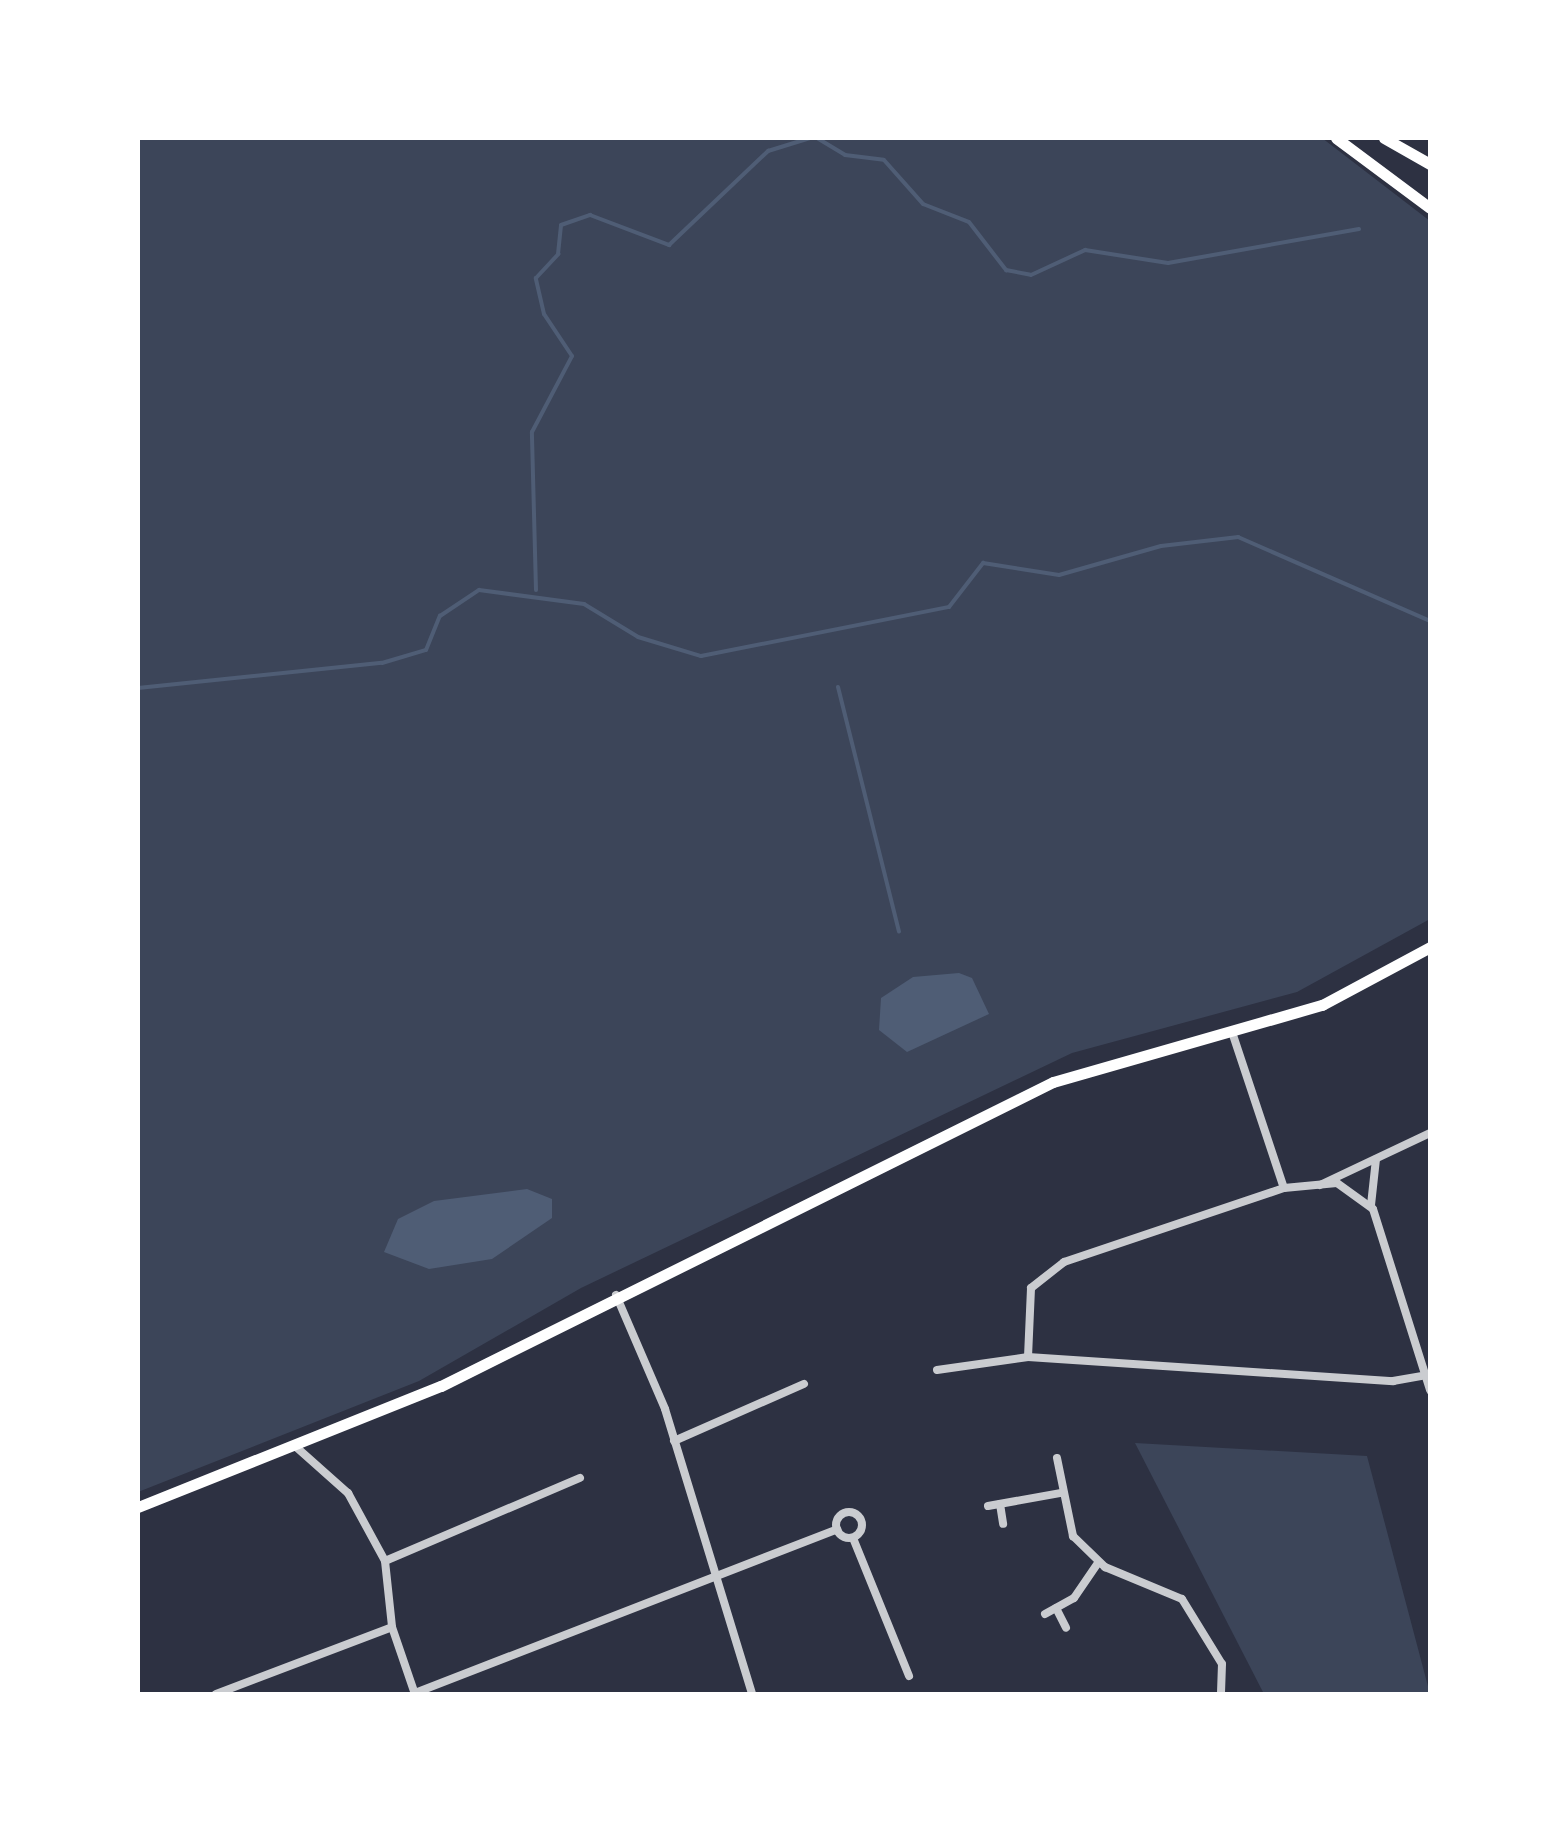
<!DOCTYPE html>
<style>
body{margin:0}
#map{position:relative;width:1568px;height:1832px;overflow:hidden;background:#2d3142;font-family:"Space Grotesk",sans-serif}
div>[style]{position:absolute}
.green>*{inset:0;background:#3c4559}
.water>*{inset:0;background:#4f5d75}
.stream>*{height:4px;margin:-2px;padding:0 2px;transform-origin:2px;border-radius:2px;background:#4f5d75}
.minor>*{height:8px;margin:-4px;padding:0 4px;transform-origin:4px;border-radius:4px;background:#caccd0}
.minor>.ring{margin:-4px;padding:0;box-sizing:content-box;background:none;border:8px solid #caccd0;border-radius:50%}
.trunk>*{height:11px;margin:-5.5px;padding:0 5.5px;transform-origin:5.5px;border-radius:5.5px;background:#fff}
span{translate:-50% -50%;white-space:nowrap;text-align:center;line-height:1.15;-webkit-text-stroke:8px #fff;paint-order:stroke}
.frame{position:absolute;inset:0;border:140px solid #fff;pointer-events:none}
</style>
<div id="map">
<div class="green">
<i style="clip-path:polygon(138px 138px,1322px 138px,1430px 221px,1430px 919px,1297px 992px,1072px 1053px,581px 1288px,419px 1381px,138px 1492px)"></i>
<i style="clip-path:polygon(1135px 1443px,1367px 1456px,1430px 1694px,1264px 1694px)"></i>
</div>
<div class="water">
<i style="clip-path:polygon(959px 973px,972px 978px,989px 1014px,907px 1052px,879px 1030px,881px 998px,913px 977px)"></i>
<i style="clip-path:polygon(527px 1189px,552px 1199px,552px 1218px,492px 1259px,429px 1269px,384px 1252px,398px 1219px,434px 1201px)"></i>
</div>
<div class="stream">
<i style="left:817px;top:138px;width:33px;rotate:31deg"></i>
<i style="left:845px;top:155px;width:39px;rotate:7deg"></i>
<i style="left:884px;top:160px;width:59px;rotate:48.4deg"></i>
<i style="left:923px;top:204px;width:49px;rotate:21.4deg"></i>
<i style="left:969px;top:222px;width:61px;rotate:52.4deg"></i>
<i style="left:1006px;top:270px;width:25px;rotate:11deg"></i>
<i style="left:1031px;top:275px;width:60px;rotate:-24.8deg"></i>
<i style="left:1085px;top:250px;width:84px;rotate:8.9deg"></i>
<i style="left:1168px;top:263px;width:194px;rotate:-10.1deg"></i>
<i style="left:536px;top:590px;width:158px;rotate:-91.5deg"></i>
<i style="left:532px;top:432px;width:86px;rotate:-62.2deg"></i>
<i style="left:572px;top:356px;width:50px;rotate:-123.7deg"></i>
<i style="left:544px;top:314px;width:37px;rotate:-103deg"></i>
<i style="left:536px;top:278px;width:33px;rotate:-47deg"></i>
<i style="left:558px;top:254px;width:29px;rotate:-84deg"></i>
<i style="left:561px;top:225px;width:31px;rotate:-19deg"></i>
<i style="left:590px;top:215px;width:85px;rotate:20.8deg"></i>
<i style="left:669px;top:245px;width:137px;rotate:-43.5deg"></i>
<i style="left:768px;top:151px;width:44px;rotate:-17.2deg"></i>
<i style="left:838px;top:687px;width:252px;rotate:76deg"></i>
<i style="left:138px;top:688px;width:245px;rotate:-5.9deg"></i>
<i style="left:382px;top:663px;width:46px;rotate:-16.5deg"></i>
<i style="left:426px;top:650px;width:37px;rotate:-68deg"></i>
<i style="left:440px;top:616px;width:47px;rotate:-33.7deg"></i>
<i style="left:479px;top:590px;width:106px;rotate:7.6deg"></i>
<i style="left:584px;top:604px;width:63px;rotate:31.4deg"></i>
<i style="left:638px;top:637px;width:66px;rotate:16.8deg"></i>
<i style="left:701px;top:656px;width:253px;rotate:-11.2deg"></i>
<i style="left:949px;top:607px;width:56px;rotate:-52.3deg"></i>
<i style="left:983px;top:563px;width:77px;rotate:9deg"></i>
<i style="left:1059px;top:575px;width:106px;rotate:-15.9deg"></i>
<i style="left:1161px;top:546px;width:78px;rotate:-6.7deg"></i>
<i style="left:1238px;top:537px;width:210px;rotate:23.6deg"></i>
</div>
<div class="minor">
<i style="left:1232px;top:1032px;width:164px;rotate:71.6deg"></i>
<i style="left:1320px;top:1185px;width:122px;rotate:-25.3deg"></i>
<i style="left:1371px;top:1205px;width:46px;rotate:-83.8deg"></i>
<i style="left:616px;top:1295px;width:124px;rotate:66.7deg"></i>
<i style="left:665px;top:1409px;width:298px;rotate:73deg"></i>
<i style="left:1028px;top:1357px;width:69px;rotate:-87.5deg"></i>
<i style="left:1031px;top:1288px;width:42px;rotate:-38.2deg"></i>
<i style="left:1064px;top:1262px;width:232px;rotate:-18.6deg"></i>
<i style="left:1284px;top:1188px;width:53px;rotate:-5.4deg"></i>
<i style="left:1337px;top:1183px;width:44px;rotate:35.8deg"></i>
<i style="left:1373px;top:1209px;width:190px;rotate:72.5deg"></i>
<i style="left:937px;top:1370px;width:92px;rotate:-8.1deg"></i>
<i style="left:1028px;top:1357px;width:366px;rotate:3.8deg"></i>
<i style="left:1393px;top:1381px;width:34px;rotate:-10deg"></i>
<i style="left:674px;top:1441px;width:142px;rotate:-23.7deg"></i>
<i style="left:295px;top:1446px;width:71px;rotate:41.6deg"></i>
<i style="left:348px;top:1493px;width:77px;rotate:61.4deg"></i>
<i style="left:385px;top:1561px;width:66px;rotate:83.9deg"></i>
<i style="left:392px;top:1627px;width:71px;rotate:71.1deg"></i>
<i style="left:1057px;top:1458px;width:80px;rotate:78.4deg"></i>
<i style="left:1073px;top:1536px;width:45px;rotate:44.1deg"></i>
<i style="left:1105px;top:1567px;width:83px;rotate:22.6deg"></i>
<i style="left:1182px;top:1599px;width:76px;rotate:58.4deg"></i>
<i style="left:1222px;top:1664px;width:30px;rotate:92deg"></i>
<i style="left:1000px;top:1504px;width:20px;rotate:81deg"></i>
<i style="left:988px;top:1506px;width:73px;rotate:-10.2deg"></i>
<i class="ring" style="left:836px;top:1512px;width:18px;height:18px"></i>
<i style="left:853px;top:1538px;width:149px;rotate:67.9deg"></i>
<i style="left:385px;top:1561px;width:212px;rotate:-23.1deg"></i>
<i style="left:1056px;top:1608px;width:22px;rotate:63deg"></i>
<i style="left:1045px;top:1614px;width:33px;rotate:-29deg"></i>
<i style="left:1074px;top:1598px;width:42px;rotate:-55.6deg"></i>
<i style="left:415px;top:1693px;width:453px;rotate:-21.2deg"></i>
<i style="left:216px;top:1694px;width:188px;rotate:-20.8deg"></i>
</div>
<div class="trunk">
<i style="left:1336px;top:138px;width:117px;rotate:36.7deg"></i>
<i style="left:1384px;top:138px;width:53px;rotate:29.5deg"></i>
<i style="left:138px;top:1507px;width:326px;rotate:-21.8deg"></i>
<i style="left:441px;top:1386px;width:683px;rotate:-26.42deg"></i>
<i style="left:1053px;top:1082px;width:280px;rotate:-16deg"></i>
<i style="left:1322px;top:1005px;width:123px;rotate:-28.2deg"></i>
</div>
<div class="frame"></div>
</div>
